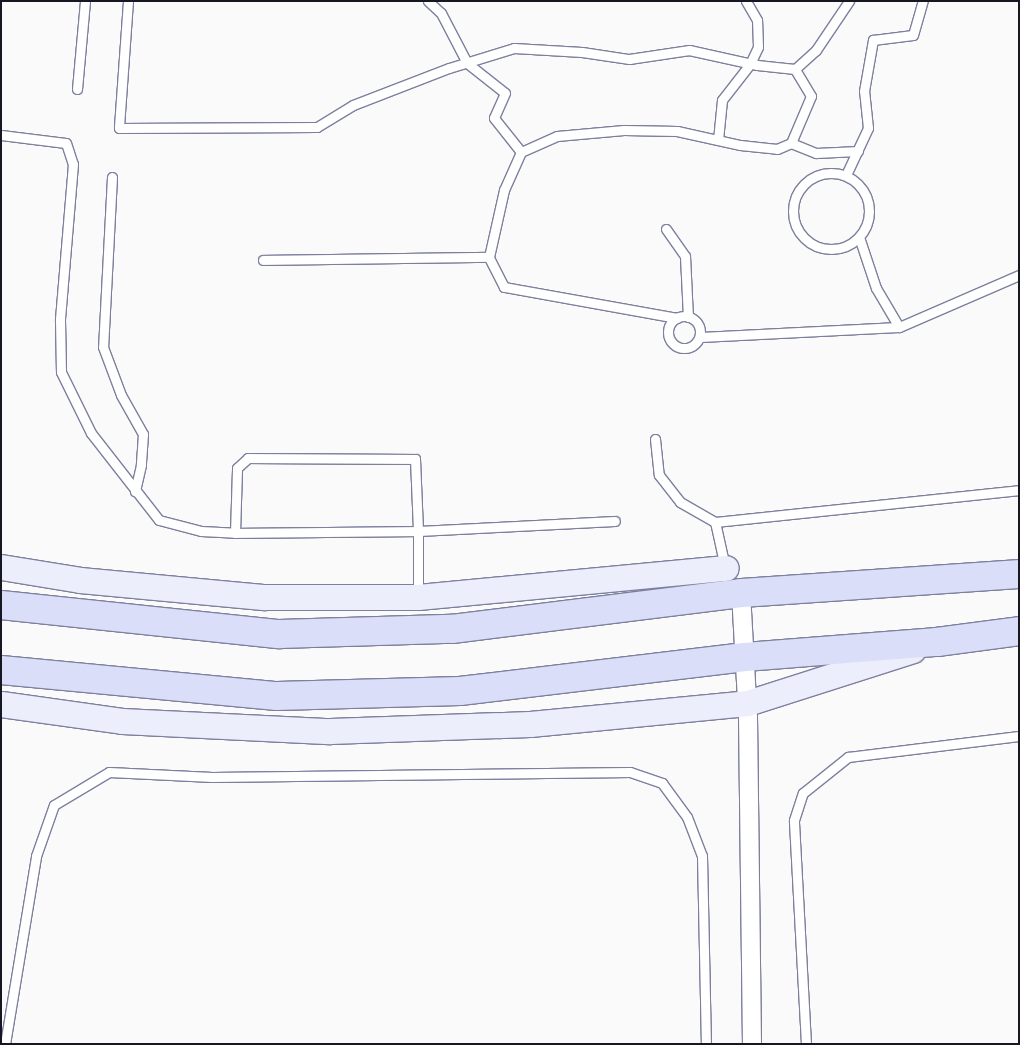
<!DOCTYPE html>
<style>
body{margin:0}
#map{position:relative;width:1020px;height:1045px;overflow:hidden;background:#fafafa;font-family:"DM Sans",sans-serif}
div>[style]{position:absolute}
.roads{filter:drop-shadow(1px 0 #7d809d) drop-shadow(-1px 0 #7d809d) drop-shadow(0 1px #7d809d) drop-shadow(0 -1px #7d809d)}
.lane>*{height:9px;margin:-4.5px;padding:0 4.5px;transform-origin:4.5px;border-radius:4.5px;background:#fff}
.lane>.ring{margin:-4.5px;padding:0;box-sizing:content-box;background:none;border:9px solid #fff;border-radius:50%}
.street>*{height:18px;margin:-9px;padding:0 9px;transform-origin:9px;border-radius:9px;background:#fff}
.secondary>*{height:25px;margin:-12.5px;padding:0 12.5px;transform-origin:12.5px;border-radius:12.5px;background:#edeefc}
.primary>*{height:28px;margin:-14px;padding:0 14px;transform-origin:14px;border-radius:14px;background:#dbdef8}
span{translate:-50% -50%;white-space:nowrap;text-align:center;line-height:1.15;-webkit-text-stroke:4px #fff;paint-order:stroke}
.frame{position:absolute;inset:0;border:2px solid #161722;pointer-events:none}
</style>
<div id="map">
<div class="roads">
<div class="lane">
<i style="left:128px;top:1px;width:127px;rotate:94.1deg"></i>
<i style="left:119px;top:128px;width:198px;rotate:-0.3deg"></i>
<i style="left:317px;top:127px;width:42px;rotate:-31.4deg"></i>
<i style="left:353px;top:105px;width:103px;rotate:-21.1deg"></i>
<i style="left:449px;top:68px;width:68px;rotate:-17.1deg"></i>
<i style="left:514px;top:48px;width:68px;rotate:3.4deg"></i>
<i style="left:582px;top:52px;width:48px;rotate:8.5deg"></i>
<i style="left:629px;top:59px;width:61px;rotate:-8.5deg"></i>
<i style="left:689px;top:50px;width:70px;rotate:12.4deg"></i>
<i style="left:757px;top:65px;width:38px;rotate:6deg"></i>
<i style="left:795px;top:69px;width:28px;rotate:-42deg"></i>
<i style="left:816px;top:50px;width:59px;rotate:-56deg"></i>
<i style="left:428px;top:1px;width:18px;rotate:43deg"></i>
<i style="left:441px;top:13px;width:56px;rotate:62.5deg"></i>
<i style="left:467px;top:63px;width:48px;rotate:38.3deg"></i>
<i style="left:505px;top:93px;width:27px;rotate:114deg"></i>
<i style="left:494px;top:118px;width:43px;rotate:51.5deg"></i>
<i style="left:77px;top:89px;width:88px;rotate:-84.8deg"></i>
<i style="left:1px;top:135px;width:65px;rotate:7deg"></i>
<i style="left:66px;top:143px;width:22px;rotate:72deg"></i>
<i style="left:73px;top:164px;width:157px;rotate:94.8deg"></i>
<i style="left:60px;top:320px;width:52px;rotate:88.9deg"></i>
<i style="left:61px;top:372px;width:68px;rotate:63.8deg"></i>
<i style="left:91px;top:433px;width:110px;rotate:52deg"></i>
<i style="left:159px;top:520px;width:43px;rotate:14.7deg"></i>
<i style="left:201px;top:531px;width:34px;rotate:3deg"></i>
<i style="left:718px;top:140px;width:40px;rotate:-84.3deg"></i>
<i style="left:722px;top:100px;width:46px;rotate:-52.1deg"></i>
<i style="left:750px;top:64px;width:19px;rotate:-65deg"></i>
<i style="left:758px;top:47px;width:27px;rotate:-92deg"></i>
<i style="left:757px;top:20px;width:22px;rotate:-120deg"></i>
<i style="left:791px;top:143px;width:51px;rotate:-66.9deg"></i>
<i style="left:811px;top:96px;width:31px;rotate:-121deg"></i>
<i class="ring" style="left:793px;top:173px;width:67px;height:67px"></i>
<i style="left:846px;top:175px;width:52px;rotate:-64.9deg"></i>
<i style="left:868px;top:128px;width:37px;rotate:-96deg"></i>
<i style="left:864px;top:91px;width:52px;rotate:-80deg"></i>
<i style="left:873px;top:40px;width:40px;rotate:-7.1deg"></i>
<i style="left:913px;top:35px;width:35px;rotate:-74deg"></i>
<i style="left:112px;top:177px;width:170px;rotate:93deg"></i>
<i style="left:103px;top:347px;width:51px;rotate:69.4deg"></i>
<i style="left:121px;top:395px;width:45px;rotate:60.6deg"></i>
<i style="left:143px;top:434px;width:31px;rotate:94deg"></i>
<i style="left:141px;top:465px;width:27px;rotate:103deg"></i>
<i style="left:666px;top:229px;width:33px;rotate:55deg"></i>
<i style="left:685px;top:256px;width:61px;rotate:87.2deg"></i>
<i style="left:859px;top:237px;width:54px;rotate:71.6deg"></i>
<i style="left:876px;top:288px;width:45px;rotate:59.5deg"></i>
<i style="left:899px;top:327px;width:131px;rotate:-23.4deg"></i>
<i style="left:263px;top:260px;width:226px;rotate:-0.8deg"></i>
<i class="ring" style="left:668px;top:316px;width:23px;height:23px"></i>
<i style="left:677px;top:318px;width:176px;rotate:-169.8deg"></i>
<i style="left:504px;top:287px;width:34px;rotate:-117deg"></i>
<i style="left:489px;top:257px;width:69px;rotate:-77.4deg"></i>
<i style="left:504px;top:190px;width:42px;rotate:-65.9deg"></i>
<i style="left:521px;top:152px;width:39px;rotate:-24deg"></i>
<i style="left:557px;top:136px;width:67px;rotate:-5.1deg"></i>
<i style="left:624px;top:130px;width:53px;rotate:1.1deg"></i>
<i style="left:677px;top:131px;width:65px;rotate:12.5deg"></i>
<i style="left:740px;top:145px;width:37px;rotate:6deg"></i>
<i style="left:777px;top:149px;width:15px;rotate:-23deg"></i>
<i style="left:791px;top:143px;width:27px;rotate:22deg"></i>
<i style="left:816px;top:153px;width:42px;rotate:-2.7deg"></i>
<i style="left:700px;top:337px;width:199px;rotate:-2.9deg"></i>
<i style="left:655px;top:439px;width:36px;rotate:84deg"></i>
<i style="left:659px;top:475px;width:34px;rotate:52deg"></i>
<i style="left:680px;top:502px;width:40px;rotate:29.7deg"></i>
<i style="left:248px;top:458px;width:167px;rotate:0.3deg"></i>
<i style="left:415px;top:459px;width:72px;rotate:87.6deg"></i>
<i style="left:418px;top:531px;width:183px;rotate:179.4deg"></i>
<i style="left:235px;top:533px;width:65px;rotate:-88.2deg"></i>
<i style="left:237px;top:468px;width:15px;rotate:-42deg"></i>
<i style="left:725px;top:567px;width:46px;rotate:-102.5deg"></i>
<i style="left:715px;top:522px;width:306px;rotate:-6deg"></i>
<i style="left:418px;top:594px;width:63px;rotate:-90deg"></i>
<i style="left:418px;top:531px;width:197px;rotate:-2.9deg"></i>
<i style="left:5px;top:1044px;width:191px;rotate:-80.6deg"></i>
<i style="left:36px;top:856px;width:54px;rotate:-70.6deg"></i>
<i style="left:54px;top:805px;width:64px;rotate:-31deg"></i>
<i style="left:109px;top:772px;width:103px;rotate:2.8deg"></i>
<i style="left:212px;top:777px;width:418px;rotate:-0.7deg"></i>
<i style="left:630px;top:772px;width:34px;rotate:19deg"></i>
<i style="left:662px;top:783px;width:42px;rotate:53.7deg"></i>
<i style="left:687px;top:817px;width:42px;rotate:69deg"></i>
<i style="left:702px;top:856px;width:188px;rotate:88.8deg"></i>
<i style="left:806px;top:1044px;width:224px;rotate:-93.1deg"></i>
<i style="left:794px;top:820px;width:28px;rotate:-72deg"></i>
<i style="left:803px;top:793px;width:58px;rotate:-38.7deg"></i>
<i style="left:848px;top:757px;width:172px;rotate:-7deg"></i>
</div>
<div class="street">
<i style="left:741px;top:593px;width:124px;rotate:86.8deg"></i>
<i style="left:748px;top:717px;width:327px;rotate:89.3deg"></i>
</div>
<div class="secondary">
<i style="left:1px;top:567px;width:80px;rotate:9.3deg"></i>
<i style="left:80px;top:580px;width:186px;rotate:5.3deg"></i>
<i style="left:265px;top:597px;width:153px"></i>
<i style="left:418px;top:597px;width:309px;rotate:-5.4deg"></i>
<i style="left:1px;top:704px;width:122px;rotate:8deg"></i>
<i style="left:122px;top:721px;width:208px;rotate:2.8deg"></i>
<i style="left:330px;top:731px;width:200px;rotate:-2deg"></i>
<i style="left:530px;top:724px;width:218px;rotate:-5.5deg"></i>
<i style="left:747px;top:703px;width:174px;rotate:-17.7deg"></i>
</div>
<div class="primary">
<i style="left:1px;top:605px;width:280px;rotate:6deg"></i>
<i style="left:279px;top:634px;width:173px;rotate:-1.7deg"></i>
<i style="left:452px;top:629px;width:291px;rotate:-7.1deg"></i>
<i style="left:741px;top:593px;width:279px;rotate:-3.9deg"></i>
<i style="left:1px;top:670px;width:277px;rotate:5.4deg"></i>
<i style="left:277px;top:696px;width:183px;rotate:-1.6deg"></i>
<i style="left:460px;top:691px;width:287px;rotate:-6.8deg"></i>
<i style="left:745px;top:657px;width:193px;rotate:-4.5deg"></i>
<i style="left:937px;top:642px;width:83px;rotate:-7.6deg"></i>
</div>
</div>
<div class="frame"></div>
</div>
